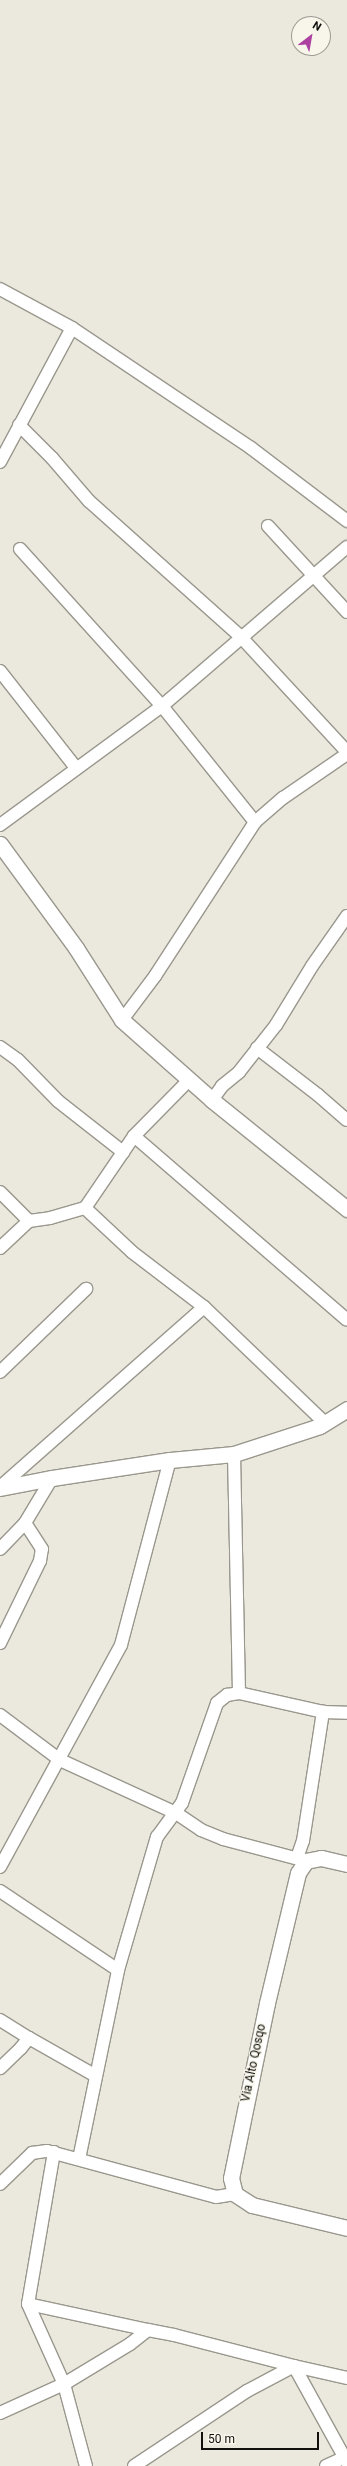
<!DOCTYPE html>
<style>
body{margin:0}
#map{position:relative;width:347px;height:2466px;overflow:hidden;background:#ebe9de;font-family:Roboto,sans-serif}
div>[style]{position:absolute}
.roads{filter:drop-shadow(1px 0 #9a978d) drop-shadow(-1px 0 #9a978d) drop-shadow(0 1px #9a978d) drop-shadow(0 -1px #9a978d)}
.minor>*{height:12px;margin:-6px;padding:0 6px;transform-origin:6px;border-radius:6px;background:#fff}
.tertiary>*{height:15px;margin:-7.5px;padding:0 7.5px;transform-origin:7.5px;border-radius:7.5px;background:#fff}
span{translate:-50% -50%;white-space:nowrap;text-align:center;line-height:1.15;-webkit-text-stroke:3px #f8f6eb;paint-order:stroke}
.street-label{font-size:12px;color:#11100d}
.north{position:absolute;left:291px;top:16px;width:40px;height:40px;box-sizing:border-box;background:#f8f6eb;border:1px solid #9c9a92;border-radius:50%;rotate:31deg;font-size:11px;font-weight:700;line-height:16px;text-align:center;color:#11100d}
.north::after{content:'';display:block;margin:auto;width:14px;height:18px;background:#ac41a2;clip-path:polygon(50% 0,100% 100%,50% 72%,0 100%)}
.scale{position:absolute;left:201px;top:2432px;width:118px;height:18px;box-sizing:border-box;border:2px solid #11100d;border-top:0;padding-left:5px;font-size:12px;line-height:14px;white-space:nowrap;color:#11100d;-webkit-text-stroke:3px #f8f6eb;paint-order:stroke}
</style>
<div id="map">
<div class="roads">
<div class="minor">
<i style="left:0;top:289px;width:82px;rotate:28.4deg"></i>
<i style="left:72px;top:328px;width:216px;rotate:33.8deg"></i>
<i style="left:251px;top:448px;width:121px;rotate:37.2deg"></i>
<i style="left:19px;top:425px;width:47px;rotate:45deg"></i>
<i style="left:52px;top:458px;width:57px;rotate:49.3deg"></i>
<i style="left:89px;top:501px;width:204px;rotate:41.8deg"></i>
<i style="left:241px;top:637px;width:156px;rotate:47.3deg"></i>
<i style="left:0;top:462px;width:152px;rotate:-61.8deg"></i>
<i style="left:268px;top:526px;width:117px;rotate:47.4deg"></i>
<i style="left:20px;top:549px;width:212px;rotate:47.9deg"></i>
<i style="left:162px;top:706px;width:149px;rotate:51.3deg"></i>
<i style="left:0;top:671px;width:123px;rotate:51.9deg"></i>
<i style="left:0;top:825px;width:201px;rotate:-36.3deg"></i>
<i style="left:162px;top:706px;width:244px;rotate:-40.7deg"></i>
<i style="left:122px;top:1020px;width:55px;rotate:-53.1deg"></i>
<i style="left:155px;top:976px;width:184px;rotate:-57deg"></i>
<i style="left:255px;top:822px;width:37px;rotate:-41deg"></i>
<i style="left:283px;top:798px;width:78px;rotate:-34.5deg"></i>
<i style="left:0;top:1047px;width:22px;rotate:36deg"></i>
<i style="left:18px;top:1060px;width:57px;rotate:45.7deg"></i>
<i style="left:58px;top:1101px;width:83px;rotate:38.1deg"></i>
<i style="left:257px;top:1048px;width:77px;rotate:37.6deg"></i>
<i style="left:318px;top:1095px;width:38px;rotate:41deg"></i>
<i style="left:212px;top:1100px;width:17px;rotate:-54deg"></i>
<i style="left:222px;top:1086px;width:22px;rotate:-39deg"></i>
<i style="left:239px;top:1072px;width:60px;rotate:-51.8deg"></i>
<i style="left:276px;top:1025px;width:69px;rotate:-58.6deg"></i>
<i style="left:312px;top:966px;width:61px;rotate:-55deg"></i>
<i style="left:134px;top:1136px;width:281px;rotate:40.8deg"></i>
<i style="left:0;top:1192px;width:41px;rotate:45deg"></i>
<i style="left:29px;top:1221px;width:21px;rotate:-8deg"></i>
<i style="left:50px;top:1218px;width:36px;rotate:-16deg"></i>
<i style="left:85px;top:1208px;width:64px;rotate:43.1deg"></i>
<i style="left:132px;top:1252px;width:91px;rotate:37.4deg"></i>
<i style="left:204px;top:1307px;width:168px;rotate:43.8deg"></i>
<i style="left:85px;top:1208px;width:87px;rotate:-55.8deg"></i>
<i style="left:134px;top:1136px;width:78px;rotate:-45.5deg"></i>
<i style="left:0;top:1248px;width:40px;rotate:-43deg"></i>
<i style="left:0;top:1372px;width:120px;rotate:-44deg"></i>
<i style="left:234px;top:1454px;width:239px;rotate:88.8deg"></i>
<i style="left:0;top:1487px;width:272px;rotate:-41.4deg"></i>
<i style="left:0;top:1549px;width:36px;rotate:-46deg"></i>
<i style="left:25px;top:1523px;width:52px;rotate:-59deg"></i>
<i style="left:0;top:1643px;width:91px;rotate:-64deg"></i>
<i style="left:40px;top:1561px;width:12px;rotate:-81deg"></i>
<i style="left:42px;top:1549px;width:31px;rotate:-123deg"></i>
<i style="left:0;top:1715px;width:75px;rotate:36.9deg"></i>
<i style="left:60px;top:1760px;width:128px;rotate:24.6deg"></i>
<i style="left:176px;top:1813px;width:30px;rotate:34deg"></i>
<i style="left:201px;top:1830px;width:24px;rotate:22deg"></i>
<i style="left:223px;top:1839px;width:86px;rotate:14.8deg"></i>
<i style="left:297px;top:1858px;width:18px;rotate:-71deg"></i>
<i style="left:303px;top:1841px;width:131px;rotate:-81.2deg"></i>
<i style="left:0;top:1867px;width:253px;rotate:-61.4deg"></i>
<i style="left:121px;top:1645px;width:191px;rotate:-75.2deg"></i>
<i style="left:0;top:1891px;width:142px;rotate:33.8deg"></i>
<i style="left:0;top:2020px;width:34px;rotate:32deg"></i>
<i style="left:29px;top:2038px;width:13px;rotate:129deg"></i>
<i style="left:21px;top:2048px;width:29px;rotate:136deg"></i>
<i style="left:29px;top:2038px;width:77px;rotate:29.6deg"></i>
<i style="left:54px;top:2152px;width:154px;rotate:99.7deg"></i>
<i style="left:28px;top:2304px;width:123px;rotate:12.2deg"></i>
<i style="left:79px;top:2159px;width:193px;rotate:-78.3deg"></i>
<i style="left:118px;top:1970px;width:139px;rotate:-73.7deg"></i>
<i style="left:157px;top:1837px;width:42px;rotate:-53.7deg"></i>
<i style="left:182px;top:1803px;width:106px;rotate:-70.7deg"></i>
<i style="left:217px;top:1703px;width:13px;rotate:-39deg"></i>
<i style="left:227px;top:1695px;width:12px;rotate:-9deg"></i>
<i style="left:239px;top:1693px;width:86px;rotate:12.7deg"></i>
<i style="left:323px;top:1712px;width:24px;rotate:2deg"></i>
<i style="left:0;top:2184px;width:45px;rotate:-44.1deg"></i>
<i style="left:32px;top:2153px;width:15px;rotate:-8deg"></i>
<i style="left:47px;top:2151px;width:175px;rotate:15.2deg"></i>
<i style="left:216px;top:2197px;width:19px;rotate:-9deg"></i>
<i style="left:28px;top:2304px;width:88px;rotate:65.8deg"></i>
<i style="left:64px;top:2384px;width:85px;rotate:75deg"></i>
<i style="left:0;top:2413px;width:70px;rotate:-24.4deg"></i>
<i style="left:64px;top:2384px;width:77px;rotate:-31.2deg"></i>
<i style="left:130px;top:2344px;width:23px;rotate:-38deg"></i>
<i style="left:148px;top:2330px;width:26px;rotate:11deg"></i>
<i style="left:174px;top:2335px;width:124px;rotate:14.5deg"></i>
<i style="left:294px;top:2366px;width:110px;rotate:61.1deg"></i>
<i style="left:134px;top:2466px;width:136px;rotate:-33.6deg"></i>
<i style="left:247px;top:2391px;width:53px;rotate:-28deg"></i>
<i style="left:294px;top:2366px;width:54px;rotate:12.8deg"></i>
<i style="left:326px;top:2466px;width:21px;rotate:-25deg"></i>
</div>
<div class="tertiary">
<i style="left:0;top:844px;width:129px;rotate:53.8deg"></i>
<i style="left:76px;top:948px;width:85px;rotate:57.4deg"></i>
<i style="left:122px;top:1020px;width:120px;rotate:41.6deg"></i>
<i style="left:212px;top:1100px;width:174px;rotate:38.9deg"></i>
<i style="left:0;top:1488px;width:53px;rotate:-10.9deg"></i>
<i style="left:52px;top:1478px;width:119px;rotate:-8.7deg"></i>
<i style="left:170px;top:1460px;width:64px;rotate:-5.4deg"></i>
<i style="left:234px;top:1454px;width:90px;rotate:-18deg"></i>
<i style="left:320px;top:1426px;width:32px;rotate:-32deg"></i>
<i style="left:347px;top:1864px;width:27px;rotate:-167deg"></i>
<i style="left:321px;top:1858px;width:15px;rotate:169deg"></i>
<i style="left:306px;top:1861px;width:14px;rotate:124deg"></i>
<i style="left:298px;top:1873px;width:134px;rotate:103.4deg"></i>
<i style="left:267px;top:2003px;width:179px;rotate:101.6deg"></i>
<i style="left:231px;top:2178px;width:16px;rotate:76deg"></i>
<i style="left:235px;top:2194px;width:20px;rotate:33deg"></i>
<i style="left:252px;top:2205px;width:98px;rotate:13.6deg"></i>
</div>
</div>
<div class="street-label">
<span style="left:254px;top:2063px;rotate:-78deg">Via Alto Qosqo</span>
</div>
<div class="north">N</div>
<div class="scale">50 m</div>
</div>
